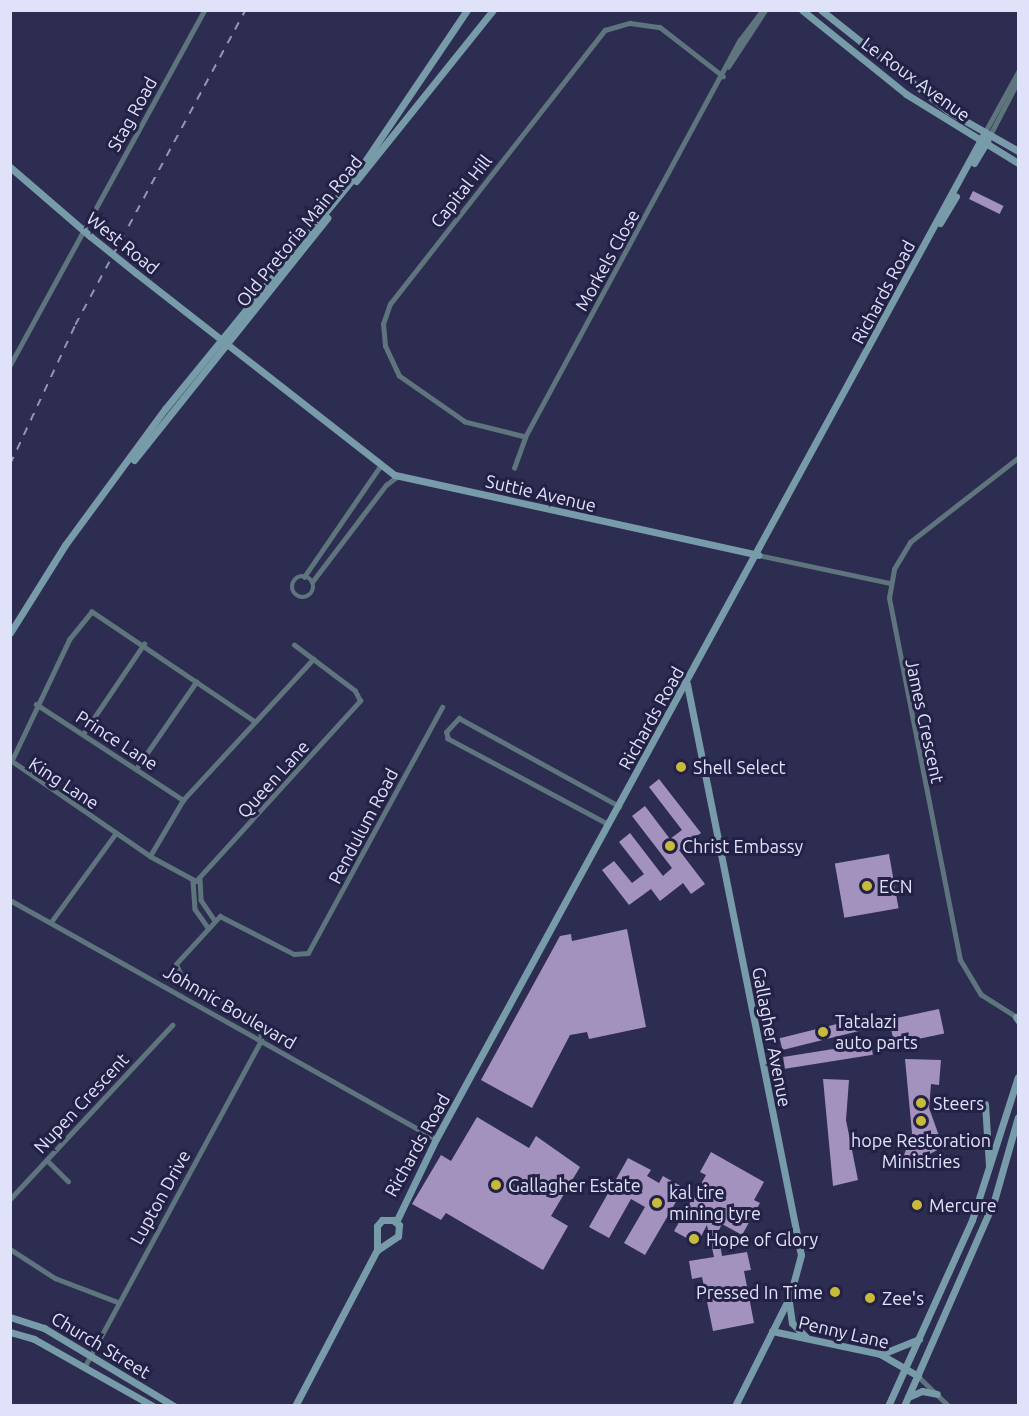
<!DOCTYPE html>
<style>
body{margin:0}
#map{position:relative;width:1029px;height:1416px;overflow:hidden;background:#2d2c51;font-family:Ubuntu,sans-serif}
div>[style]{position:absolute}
.building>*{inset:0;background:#a492be;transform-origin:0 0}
.street>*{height:4.5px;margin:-2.25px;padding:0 2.25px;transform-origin:2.25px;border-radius:2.25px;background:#5e757e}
.street>.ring{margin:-2.25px;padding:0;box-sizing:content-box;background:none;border:4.5px solid #5e757e;border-radius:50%}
.secondary>*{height:7px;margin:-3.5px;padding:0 3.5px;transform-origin:3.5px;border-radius:3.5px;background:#779ba9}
.rail>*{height:1.5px;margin-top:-0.75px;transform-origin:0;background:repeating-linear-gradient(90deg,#9595b3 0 8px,transparent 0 16px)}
.secondary-bridge>*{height:7px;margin:-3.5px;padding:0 3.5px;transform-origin:3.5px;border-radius:3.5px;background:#779ba9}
.dots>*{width:16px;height:16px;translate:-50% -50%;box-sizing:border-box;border:3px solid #232246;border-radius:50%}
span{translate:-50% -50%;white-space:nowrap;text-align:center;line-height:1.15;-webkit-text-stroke:6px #232246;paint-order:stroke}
.street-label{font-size:18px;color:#e0e2fa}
.poi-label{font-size:18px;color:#e0e2fa}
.left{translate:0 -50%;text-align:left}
.right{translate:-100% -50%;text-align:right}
.frame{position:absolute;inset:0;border:12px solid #e0e2fa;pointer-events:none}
</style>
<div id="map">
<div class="building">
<i style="left:973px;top:191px;width:34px;height:9px;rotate:26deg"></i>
<i style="clip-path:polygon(659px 779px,701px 833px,679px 850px,705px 884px,691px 894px,683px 883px,660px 901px,651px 889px,629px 905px,602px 870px,614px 861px,632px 883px,644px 874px,619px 842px,630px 833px,663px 876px,672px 868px,632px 816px,645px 806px,670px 839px,682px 830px,649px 787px)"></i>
<i style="left:889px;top:854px;width:55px;height:55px;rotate:80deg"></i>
<i style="clip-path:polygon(627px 929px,646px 1027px,589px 1039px,587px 1032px,570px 1035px,532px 1108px,481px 1080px,560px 936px,571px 934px,572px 941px)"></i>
<i style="left:939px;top:1009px;width:25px;height:51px;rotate:78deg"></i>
<i style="left:865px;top:1017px;width:12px;height:88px;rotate:76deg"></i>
<i style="left:871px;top:1043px;width:12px;height:89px;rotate:81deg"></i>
<i style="clip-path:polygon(905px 1059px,941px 1060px,939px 1085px,931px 1084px,929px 1108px,943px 1147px,926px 1156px,924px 1164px,903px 1158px,912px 1133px)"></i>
<i style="clip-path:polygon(823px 1079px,849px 1080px,846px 1120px,858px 1180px,833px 1186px)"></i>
<i style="clip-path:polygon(477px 1117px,529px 1148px,536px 1136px,580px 1167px,551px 1216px,568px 1226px,543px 1270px,446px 1213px,441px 1220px,412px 1204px,441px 1155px,451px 1161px)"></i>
<i style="clip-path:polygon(711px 1152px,764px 1182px,754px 1200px,760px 1203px,742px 1235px,722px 1224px,718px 1232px,722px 1256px,747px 1252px,751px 1270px,744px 1271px,754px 1323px,713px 1331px,702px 1277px,692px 1279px,689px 1261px,714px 1257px,707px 1225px,697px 1244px,674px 1231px,706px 1175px,700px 1172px)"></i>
<i style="clip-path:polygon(628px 1158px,651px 1170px,647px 1176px,659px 1183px,663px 1176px,684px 1188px,645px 1255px,624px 1243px,645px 1207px,631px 1199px,609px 1238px,589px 1227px)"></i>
</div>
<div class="street">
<i style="left:728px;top:67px;width:66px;rotate:-56.8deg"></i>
<i style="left:985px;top:132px;width:68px;rotate:-61.2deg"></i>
<i style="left:990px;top:135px;width:61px;rotate:-62.6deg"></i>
<i style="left:10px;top:365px;width:405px;rotate:-61.3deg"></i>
<i style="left:525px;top:437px;width:62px;rotate:-166deg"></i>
<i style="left:465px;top:422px;width:80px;rotate:-145.1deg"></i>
<i style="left:399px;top:376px;width:33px;rotate:-115deg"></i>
<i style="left:385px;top:346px;width:22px;rotate:-95deg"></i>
<i style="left:383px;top:324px;width:21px;rotate:-71deg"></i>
<i style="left:390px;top:304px;width:348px;rotate:-51.9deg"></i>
<i style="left:605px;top:30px;width:26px;rotate:-16deg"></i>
<i style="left:630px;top:23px;width:30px;rotate:8deg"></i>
<i style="left:660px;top:27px;width:80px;rotate:37.9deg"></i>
<i style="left:514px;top:468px;width:33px;rotate:-70deg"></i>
<i style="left:525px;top:437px;width:451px;rotate:-61.6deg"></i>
<i style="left:740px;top:40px;width:38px;rotate:-53deg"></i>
<i style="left:758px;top:555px;width:135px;rotate:12deg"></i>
<i class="ring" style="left:292px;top:576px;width:17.5px;height:17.5px"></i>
<i style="left:304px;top:577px;width:136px;rotate:-55.5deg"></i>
<i style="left:312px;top:582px;width:122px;rotate:-52.7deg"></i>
<i style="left:386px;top:485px;width:15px;rotate:-37deg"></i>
<i style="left:36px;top:704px;width:176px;rotate:33.1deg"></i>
<i style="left:255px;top:722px;width:197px;rotate:-146deg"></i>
<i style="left:92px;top:612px;width:35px;rotate:129deg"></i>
<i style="left:70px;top:639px;width:135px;rotate:115.4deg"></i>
<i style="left:12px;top:761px;width:168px;rotate:34.5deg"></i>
<i style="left:150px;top:856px;width:52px;rotate:28.5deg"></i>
<i style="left:196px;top:881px;width:244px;rotate:-47.7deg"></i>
<i style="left:360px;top:701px;width:11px;rotate:-117deg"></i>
<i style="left:355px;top:691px;width:76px;rotate:-143deg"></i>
<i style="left:83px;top:734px;width:109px;rotate:-55.9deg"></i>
<i style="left:136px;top:769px;width:106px;rotate:-55.4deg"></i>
<i style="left:609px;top:825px;width:183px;rotate:-151.9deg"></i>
<i style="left:448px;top:739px;width:7px;rotate:-106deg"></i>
<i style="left:446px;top:732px;width:19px;rotate:-47deg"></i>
<i style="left:459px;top:718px;width:183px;rotate:28.8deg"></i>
<i style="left:150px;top:856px;width:65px;rotate:-59.5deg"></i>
<i style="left:183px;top:800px;width:192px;rotate:-47.3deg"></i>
<i style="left:200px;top:879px;width:21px;rotate:87deg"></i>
<i style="left:201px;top:900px;width:23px;rotate:56deg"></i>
<i style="left:193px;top:881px;width:28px;rotate:86deg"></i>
<i style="left:195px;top:909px;width:21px;rotate:55deg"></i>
<i style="left:10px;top:900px;width:488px;rotate:29.3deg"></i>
<i style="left:51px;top:922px;width:110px;rotate:-53.9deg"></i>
<i style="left:1016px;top:1017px;width:41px;rotate:-147.8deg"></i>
<i style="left:981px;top:995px;width:41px;rotate:-121deg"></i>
<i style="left:960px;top:960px;width:369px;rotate:-101.1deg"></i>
<i style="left:889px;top:598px;width:29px;rotate:-80deg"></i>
<i style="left:894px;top:569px;width:31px;rotate:-59deg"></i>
<i style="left:910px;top:542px;width:137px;rotate:-37.9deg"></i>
<i style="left:47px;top:1160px;width:30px;rotate:45deg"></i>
<i style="left:10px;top:1199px;width:238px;rotate:-47deg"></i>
<i style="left:10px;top:1249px;width:54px;rotate:32.8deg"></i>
<i style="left:55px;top:1278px;width:67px;rotate:20.9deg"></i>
<i style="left:85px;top:1366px;width:370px;rotate:-61.6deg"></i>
<i style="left:261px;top:1041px;width:19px;rotate:-93deg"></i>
<i style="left:260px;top:1022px;width:88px;rotate:-151.4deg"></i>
<i style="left:183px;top:980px;width:17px;rotate:-114deg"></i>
<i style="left:176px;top:964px;width:65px;rotate:-47.5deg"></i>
<i style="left:220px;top:916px;width:83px;rotate:27.2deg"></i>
<i style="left:294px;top:954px;width:14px;rotate:-4deg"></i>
<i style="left:308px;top:953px;width:280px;rotate:-61.4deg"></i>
<i style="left:918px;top:1376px;width:43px;rotate:44.1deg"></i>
</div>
<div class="secondary">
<i style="left:802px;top:10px;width:134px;rotate:38.9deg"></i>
<i style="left:906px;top:94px;width:132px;rotate:31.6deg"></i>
<i style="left:821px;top:10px;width:162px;rotate:38.5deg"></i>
<i style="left:948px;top:111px;width:81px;rotate:29.7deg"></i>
<i style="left:974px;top:163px;width:26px;rotate:-59deg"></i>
<i style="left:10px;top:167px;width:106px;rotate:40.8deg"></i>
<i style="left:356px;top:181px;width:219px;rotate:-51.3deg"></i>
<i style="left:940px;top:223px;width:31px;rotate:-59deg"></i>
<i style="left:136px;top:273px;width:328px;rotate:38deg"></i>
<i style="left:395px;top:475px;width:372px;rotate:12.4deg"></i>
<i style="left:134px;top:460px;width:310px;rotate:-51.4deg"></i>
<i style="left:10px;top:633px;width:104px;rotate:-58deg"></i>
<i style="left:65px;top:545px;width:169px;rotate:-53.7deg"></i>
<i style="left:165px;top:409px;width:301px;rotate:-50.8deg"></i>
<i style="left:355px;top:176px;width:200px;rotate:-56deg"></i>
<i style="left:687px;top:684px;width:582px;rotate:78.71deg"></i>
<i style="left:801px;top:1255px;width:42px;rotate:105deg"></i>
<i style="left:790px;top:1296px;width:123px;rotate:116.6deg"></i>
<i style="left:1016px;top:1017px;width:4px;rotate:56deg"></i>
<i style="left:985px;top:1104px;width:62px;rotate:86.3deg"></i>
<i style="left:396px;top:1222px;width:92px;rotate:-64.3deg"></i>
<i style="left:436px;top:1139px;width:1147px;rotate:-61.4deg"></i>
<i style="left:789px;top:1302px;width:21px;rotate:82deg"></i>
<i style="left:792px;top:1323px;width:20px;rotate:45deg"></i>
<i style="left:10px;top:1317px;width:36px;rotate:18deg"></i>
<i style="left:44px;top:1328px;width:152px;rotate:31deg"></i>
<i style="left:772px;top:1331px;width:110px;rotate:12deg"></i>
<i style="left:880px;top:1354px;width:44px;rotate:30.1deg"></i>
<i style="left:10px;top:1332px;width:25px;rotate:16deg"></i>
<i style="left:34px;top:1339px;width:137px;rotate:29.4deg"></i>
<i style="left:882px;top:1354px;width:40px;rotate:-22deg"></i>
<i style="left:908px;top:1397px;width:15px;rotate:-23deg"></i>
<i style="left:922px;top:1391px;width:15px;rotate:11deg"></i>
<i style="left:295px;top:1406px;width:176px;rotate:-62.3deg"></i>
<i style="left:377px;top:1250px;width:24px;rotate:-90deg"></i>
<i style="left:377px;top:1226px;width:8px;rotate:-50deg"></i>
<i style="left:382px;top:1220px;width:11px"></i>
<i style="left:393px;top:1220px;width:8px;rotate:40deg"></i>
<i style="left:399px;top:1225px;width:11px;rotate:95deg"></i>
<i style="left:398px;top:1236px;width:25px;rotate:146deg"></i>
<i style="left:888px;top:1406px;width:204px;rotate:-65.7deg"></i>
<i style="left:972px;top:1220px;width:150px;rotate:-72.2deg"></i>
<i style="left:904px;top:1406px;width:224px;rotate:-66.3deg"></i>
<i style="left:994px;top:1201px;width:87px;rotate:-74.1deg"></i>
</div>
<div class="rail">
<i style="left:10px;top:464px;width:153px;rotate:-64.9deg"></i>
<i style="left:75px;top:325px;width:358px;rotate:-61.6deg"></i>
</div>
<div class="secondary-bridge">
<i style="left:90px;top:236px;width:59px;rotate:38.8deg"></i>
</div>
<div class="dots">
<i style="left:681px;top:767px;background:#c8bb3b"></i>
<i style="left:670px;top:846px;background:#c8bb3b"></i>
<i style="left:867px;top:886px;background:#c8bb3b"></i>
<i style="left:823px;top:1032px;background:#c8bb3b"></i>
<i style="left:921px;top:1103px;background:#c8bb3b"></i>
<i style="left:921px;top:1121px;background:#c8bb3b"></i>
<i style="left:496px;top:1185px;background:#c8bb3b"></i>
<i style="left:657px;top:1203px;background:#c8bb3b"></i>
<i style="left:917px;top:1205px;background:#c8bb3b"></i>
<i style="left:694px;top:1239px;background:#c8bb3b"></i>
<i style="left:835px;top:1292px;background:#c8bb3b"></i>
<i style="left:870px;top:1298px;background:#c8bb3b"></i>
</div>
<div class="street-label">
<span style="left:916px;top:79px;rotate:36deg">Le Roux Avenue</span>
<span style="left:132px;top:114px;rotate:-61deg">Stag Road</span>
<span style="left:461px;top:191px;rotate:-52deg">Capital Hill</span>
<span style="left:299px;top:231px;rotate:-51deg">Old Pretoria Main Road</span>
<span style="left:123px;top:243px;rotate:39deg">West Road</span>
<span style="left:607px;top:260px;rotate:-61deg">Morkels Close</span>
<span style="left:883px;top:292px;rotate:-62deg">Richards Road</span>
<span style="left:541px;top:493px;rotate:13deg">Suttie Avenue</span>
<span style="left:651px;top:718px;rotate:-61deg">Richards Road</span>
<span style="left:925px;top:721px;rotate:78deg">James Crescent</span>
<span style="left:117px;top:740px;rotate:33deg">Prince Lane</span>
<span style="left:273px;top:779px;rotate:-48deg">Queen Lane</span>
<span style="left:64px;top:783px;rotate:33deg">King Lane</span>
<span style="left:363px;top:826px;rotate:-62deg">Pendulum Road</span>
<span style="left:230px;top:1007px;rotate:30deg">Johnnic Boulevard</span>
<span style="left:772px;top:1037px;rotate:79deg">Gallagher Avenue</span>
<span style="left:81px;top:1103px;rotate:-47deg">Nupen Crescent</span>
<span style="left:417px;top:1145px;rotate:-61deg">Richards Road</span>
<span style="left:160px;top:1197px;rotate:-61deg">Lupton Drive</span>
<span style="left:844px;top:1332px;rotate:13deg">Penny Lane</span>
<span style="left:101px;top:1345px;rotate:31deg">Church Street</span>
</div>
<div class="poi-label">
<span class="left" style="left:693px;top:767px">Shell Select</span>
<span class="left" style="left:682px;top:846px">Christ Embassy</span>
<span class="left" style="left:879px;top:886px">ECN</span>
<span class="left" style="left:835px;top:1032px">Tatalazi<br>auto parts</span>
<span class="left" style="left:933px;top:1103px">Steers</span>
<span style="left:921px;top:1151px">hope Restoration<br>Ministries</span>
<span class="left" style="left:508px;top:1185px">Gallagher Estate</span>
<span class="left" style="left:669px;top:1203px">kal tire<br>mining tyre</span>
<span class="left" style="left:929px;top:1205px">Mercure</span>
<span class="left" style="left:706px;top:1239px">Hope of Glory</span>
<span class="right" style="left:823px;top:1292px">Pressed In Time</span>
<span class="left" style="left:882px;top:1298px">Zee's</span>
</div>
<div class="frame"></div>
</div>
